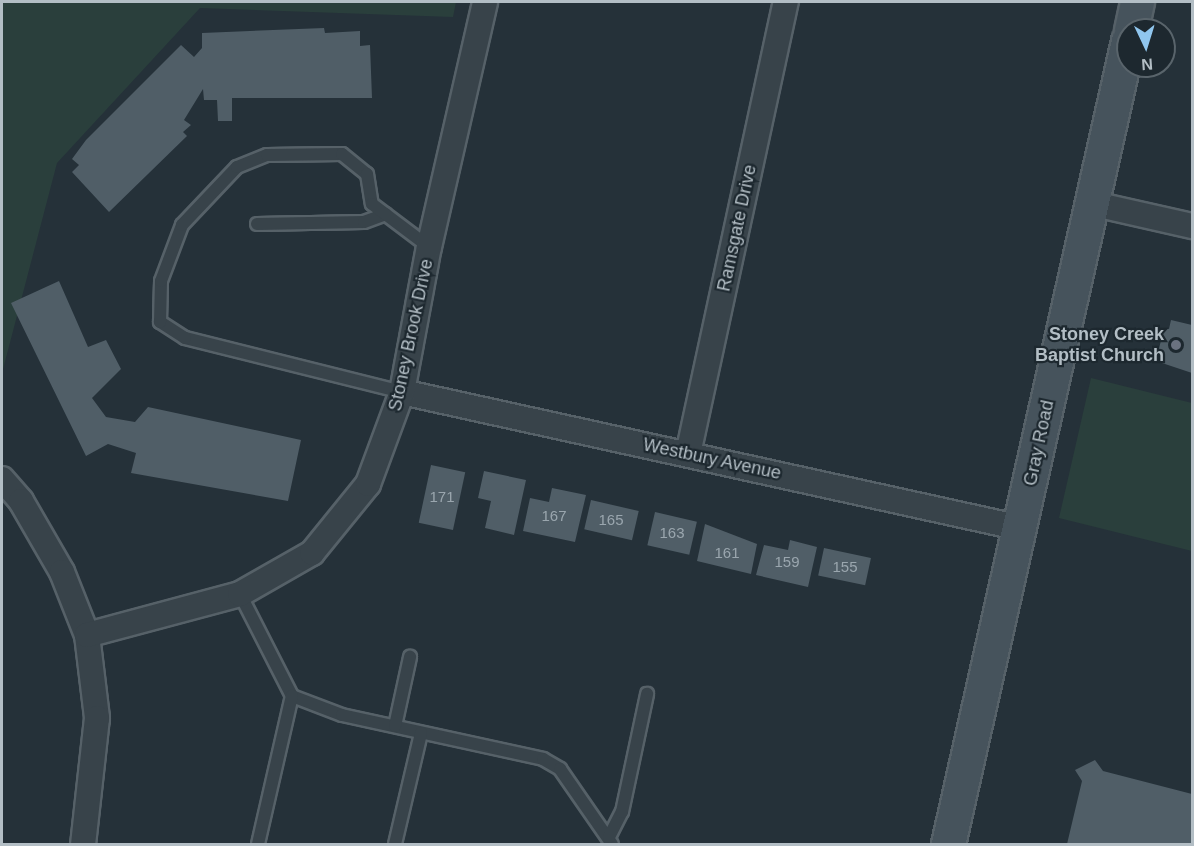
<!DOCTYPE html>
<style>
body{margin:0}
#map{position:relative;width:1194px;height:846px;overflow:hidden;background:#253139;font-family:Arial,sans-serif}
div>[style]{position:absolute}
.green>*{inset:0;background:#2a3f3c}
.building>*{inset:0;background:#505e67;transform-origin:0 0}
.roads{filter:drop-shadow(2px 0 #566168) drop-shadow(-2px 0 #566168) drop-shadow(0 2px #566168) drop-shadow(0 -2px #566168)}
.lane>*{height:12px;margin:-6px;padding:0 6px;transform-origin:6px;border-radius:6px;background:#38434a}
.street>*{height:24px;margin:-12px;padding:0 12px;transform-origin:12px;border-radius:12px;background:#38434a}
.secondary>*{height:33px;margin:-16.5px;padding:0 16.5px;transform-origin:16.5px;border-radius:16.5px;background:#46535c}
.dots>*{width:16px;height:16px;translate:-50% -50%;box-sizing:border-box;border:3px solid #1d282f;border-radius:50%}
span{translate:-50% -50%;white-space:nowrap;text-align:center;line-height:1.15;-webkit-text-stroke:4.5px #1d282f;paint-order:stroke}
.number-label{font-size:15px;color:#9aa6ae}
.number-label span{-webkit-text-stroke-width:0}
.street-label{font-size:18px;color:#b3bec5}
.poi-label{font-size:18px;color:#b3bec5;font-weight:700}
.right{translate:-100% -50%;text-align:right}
.frame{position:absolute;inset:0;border:3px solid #b3bec5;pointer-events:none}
.north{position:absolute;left:1116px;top:18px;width:60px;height:60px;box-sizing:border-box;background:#1d282f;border:2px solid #59646b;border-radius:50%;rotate:176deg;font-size:16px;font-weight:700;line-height:24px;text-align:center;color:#b3bec5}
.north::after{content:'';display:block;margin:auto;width:21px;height:27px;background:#90c6ee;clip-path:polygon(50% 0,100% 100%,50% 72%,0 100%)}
</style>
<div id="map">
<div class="green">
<i style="clip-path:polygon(2px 2px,456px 2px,453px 17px,200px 8px,57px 163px,2px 373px)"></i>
<i style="clip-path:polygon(1091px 378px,1192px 403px,1192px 551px,1059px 518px)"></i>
</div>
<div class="building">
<i style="clip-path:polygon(324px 28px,325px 33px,360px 31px,360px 46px,370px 45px,372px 98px,232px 98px,232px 121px,218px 121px,217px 100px,204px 100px,203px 89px,184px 120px,191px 125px,183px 132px,187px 136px,109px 212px,72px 172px,79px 165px,72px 159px,86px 140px,181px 45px,194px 57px,202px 48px,202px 33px)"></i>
<i style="clip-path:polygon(59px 281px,88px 347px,106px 340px,121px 369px,92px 398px,106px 417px,135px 422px,148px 407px,301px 440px,288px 501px,131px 473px,136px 453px,108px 444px,86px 456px,11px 303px)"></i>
<i style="clip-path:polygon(1171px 320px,1192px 325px,1192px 373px,1156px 361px,1164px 328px,1169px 329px)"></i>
<i style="left:431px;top:465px;width:35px;height:59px;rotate:12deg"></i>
<i style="clip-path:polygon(484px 471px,526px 480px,514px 535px,485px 528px,491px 501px,478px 498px)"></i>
<i style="clip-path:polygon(552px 488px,586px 495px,575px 542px,523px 531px,530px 498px,549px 502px)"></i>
<i style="left:591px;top:500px;width:49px;height:30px;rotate:13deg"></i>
<i style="left:655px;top:512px;width:43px;height:34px;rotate:13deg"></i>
<i style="clip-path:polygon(705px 524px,757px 544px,751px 574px,697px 561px)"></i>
<i style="clip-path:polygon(790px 540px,817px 547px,808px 587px,756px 575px,764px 545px,788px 550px)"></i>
<i style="left:824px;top:548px;width:48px;height:28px;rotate:12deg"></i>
<i style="clip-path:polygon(1095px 760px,1103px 771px,1192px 794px,1192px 844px,1067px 844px,1082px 781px,1075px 770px)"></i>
</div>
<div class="roads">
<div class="lane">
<i style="left:257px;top:224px;width:107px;rotate:-1.1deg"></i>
<i style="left:364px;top:222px;width:23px;rotate:-20deg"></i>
<i style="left:402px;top:392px;width:224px;rotate:-166deg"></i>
<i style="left:185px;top:338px;width:30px;rotate:-147deg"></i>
<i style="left:160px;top:322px;width:41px;rotate:-88.6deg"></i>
<i style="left:161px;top:281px;width:60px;rotate:-69.4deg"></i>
<i style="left:182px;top:225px;width:80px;rotate:-46.5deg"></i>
<i style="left:237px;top:167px;width:32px;rotate:-22deg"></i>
<i style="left:267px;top:155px;width:75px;rotate:-0.8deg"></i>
<i style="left:342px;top:154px;width:32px;rotate:39deg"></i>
<i style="left:367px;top:174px;width:30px;rotate:81deg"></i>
<i style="left:372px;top:204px;width:71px;rotate:37deg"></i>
<i style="left:240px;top:594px;width:114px;rotate:63deg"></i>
<i style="left:292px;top:696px;width:53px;rotate:20.8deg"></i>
<i style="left:342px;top:715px;width:206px;rotate:12.3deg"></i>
<i style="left:543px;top:759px;width:20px;rotate:30deg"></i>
<i style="left:560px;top:769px;width:91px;rotate:55.3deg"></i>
<i style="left:395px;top:726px;width:71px;rotate:-77.7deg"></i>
<i style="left:609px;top:837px;width:28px;rotate:-63deg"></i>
<i style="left:622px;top:812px;width:121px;rotate:-78deg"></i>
<i style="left:258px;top:844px;width:152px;rotate:-77.1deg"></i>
<i style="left:395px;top:844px;width:114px;rotate:-76.8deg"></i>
</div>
<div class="street">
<i style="left:1090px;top:203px;width:105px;rotate:12.7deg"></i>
<i style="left:402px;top:392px;width:634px;rotate:12.39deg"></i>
<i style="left:688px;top:454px;width:463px;rotate:-77.8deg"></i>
<i style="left:2px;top:479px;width:29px;rotate:49deg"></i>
<i style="left:21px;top:501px;width:82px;rotate:60deg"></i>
<i style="left:62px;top:572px;width:68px;rotate:68.4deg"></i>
<i style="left:87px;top:635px;width:84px;rotate:83.1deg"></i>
<i style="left:97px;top:718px;width:127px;rotate:96.3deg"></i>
<i style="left:87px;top:635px;width:158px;rotate:-15deg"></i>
<i style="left:240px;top:594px;width:83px;rotate:-29.7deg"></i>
<i style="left:312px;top:553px;width:89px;rotate:-50.9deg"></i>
<i style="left:368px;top:484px;width:98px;rotate:-69.7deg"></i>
<i style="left:402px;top:392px;width:147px;rotate:-79.5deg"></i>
<i style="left:429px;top:247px;width:251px;rotate:-77.1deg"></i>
</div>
<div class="secondary">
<i style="left:1131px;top:30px;width:29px;rotate:-78deg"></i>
<i style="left:948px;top:844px;width:823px;rotate:-77.37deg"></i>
</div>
</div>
<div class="dots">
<i style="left:1176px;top:345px;background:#6b7280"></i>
</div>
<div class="number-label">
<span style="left:442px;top:497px">171</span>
<span style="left:554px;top:516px">167</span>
<span style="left:611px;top:520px">165</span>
<span style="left:672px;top:533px">163</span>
<span style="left:727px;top:553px">161</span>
<span style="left:787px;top:562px">159</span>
<span style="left:845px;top:567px">155</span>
</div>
<div class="street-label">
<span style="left:737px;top:228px;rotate:-78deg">Ramsgate Drive</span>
<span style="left:411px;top:335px;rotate:-78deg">Stoney Brook Drive</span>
<span style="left:1039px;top:443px;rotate:-78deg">Gray Road</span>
<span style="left:712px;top:459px;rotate:12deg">Westbury Avenue</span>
</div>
<div class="poi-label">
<span class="right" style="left:1164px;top:345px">Stoney Creek<br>Baptist Church</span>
</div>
<div class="frame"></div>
<div class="north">N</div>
</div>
